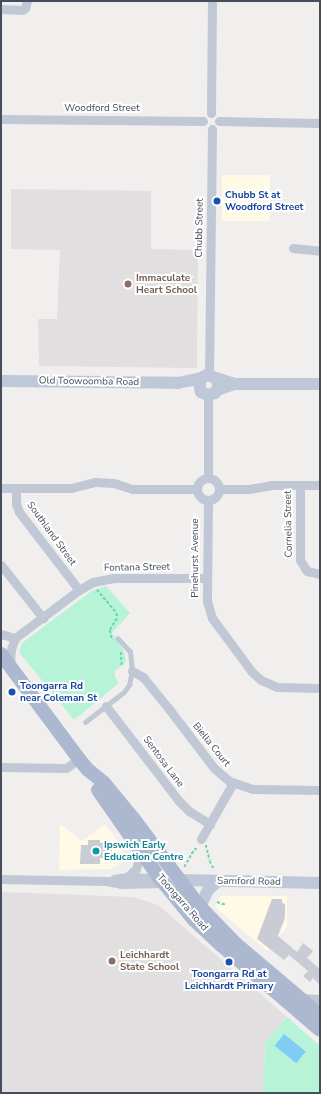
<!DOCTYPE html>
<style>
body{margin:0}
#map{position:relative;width:321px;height:1094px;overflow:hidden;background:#f1eeee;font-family:"Nunito Sans",sans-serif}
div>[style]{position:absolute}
.commercial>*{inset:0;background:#fefae5;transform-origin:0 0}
.education>*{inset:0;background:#e2dfe0}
.green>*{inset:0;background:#b7f3d7}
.water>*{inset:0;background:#80ccf5;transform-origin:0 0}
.building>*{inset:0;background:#c9ccd4}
.path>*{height:1.5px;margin-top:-0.75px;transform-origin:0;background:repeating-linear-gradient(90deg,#6cd5b0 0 3px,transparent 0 5px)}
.lane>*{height:4.5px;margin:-2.25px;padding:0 2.25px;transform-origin:2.25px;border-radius:2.25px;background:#c0c8d5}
.street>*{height:9px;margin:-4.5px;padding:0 4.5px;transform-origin:4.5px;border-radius:4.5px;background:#c0c8d5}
.street>.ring{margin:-4.5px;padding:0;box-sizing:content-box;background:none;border:9px solid #c0c8d5;border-radius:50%}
.secondary>*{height:12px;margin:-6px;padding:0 6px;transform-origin:6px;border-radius:6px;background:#bec8d9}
.primary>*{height:14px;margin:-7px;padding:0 7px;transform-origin:7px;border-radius:7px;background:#abb8d0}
.dots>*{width:11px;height:11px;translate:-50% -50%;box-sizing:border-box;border:2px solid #fff;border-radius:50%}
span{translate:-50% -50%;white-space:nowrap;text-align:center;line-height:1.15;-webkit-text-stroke:4px #fff;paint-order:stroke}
.street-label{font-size:10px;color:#444e5d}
.transit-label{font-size:10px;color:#164399;font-weight:700}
.left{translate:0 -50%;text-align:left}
.education-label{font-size:10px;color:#785e54;font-weight:700}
.culture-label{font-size:10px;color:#0d838f;font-weight:700}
.frame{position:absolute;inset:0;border:2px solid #444e5d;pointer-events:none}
</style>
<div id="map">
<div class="commercial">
<i style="left:222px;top:175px;width:48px;height:46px"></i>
<i style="clip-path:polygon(60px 824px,82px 841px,105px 824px,118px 841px,123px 856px,118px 865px,111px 869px,59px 870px)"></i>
<i style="clip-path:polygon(220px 896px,287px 896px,287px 927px,267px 951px,215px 907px)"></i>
</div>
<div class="education">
<i style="clip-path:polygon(11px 189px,151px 191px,151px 249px,198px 250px,197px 368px,39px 366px,38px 319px,57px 319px,60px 250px,11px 249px)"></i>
<i style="clip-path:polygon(1px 892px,133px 897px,158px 905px,287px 1017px,265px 1043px,263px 1093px,1px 1093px)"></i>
</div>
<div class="green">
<i style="clip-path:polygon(106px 586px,130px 613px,112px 633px,124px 651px,126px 662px,115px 671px,115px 677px,119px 683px,74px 720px,19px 652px,22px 643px,93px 590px)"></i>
<i style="clip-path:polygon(287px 1017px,320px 1046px,320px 1093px,263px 1093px,265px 1043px)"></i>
</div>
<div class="water">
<i style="left:284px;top:1034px;width:28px;height:15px;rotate:39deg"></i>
</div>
<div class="building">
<i style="clip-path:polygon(88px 840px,100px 840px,100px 843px,109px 843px,109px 845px,112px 845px,112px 858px,100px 858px,100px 864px,80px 864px,81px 845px,88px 845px)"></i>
<i style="clip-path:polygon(272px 899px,282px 899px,282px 903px,285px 904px,285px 918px,278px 936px,297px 952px,303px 943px,313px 951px,307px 958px,320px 969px,320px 985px,313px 978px,310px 982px,303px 976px,308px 971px,289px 955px,284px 960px,257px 939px)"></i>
</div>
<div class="path">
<i style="left:97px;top:590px;width:30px;rotate:49deg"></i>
<i style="left:117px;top:613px;width:6px;rotate:90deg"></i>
<i style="left:117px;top:619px;width:13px;rotate:122deg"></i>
<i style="left:110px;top:630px;width:10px;rotate:79deg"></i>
<i style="left:121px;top:652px;width:14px;rotate:86deg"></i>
<i style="left:206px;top:845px;width:16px;rotate:76deg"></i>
<i style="left:210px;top:861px;width:10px;rotate:66deg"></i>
<i style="left:184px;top:867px;width:20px;rotate:-60deg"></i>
<i style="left:194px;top:850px;width:5px;rotate:-37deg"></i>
<i style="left:217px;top:902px;width:9px;rotate:18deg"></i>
</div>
<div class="lane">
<i style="left:85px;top:722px;width:49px;rotate:-37.6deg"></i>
<i style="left:124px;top:692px;width:9px;rotate:-54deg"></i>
<i style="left:129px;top:685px;width:14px;rotate:-78deg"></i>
<i style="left:132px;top:671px;width:19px;rotate:-96deg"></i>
<i style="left:130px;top:652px;width:18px;rotate:-133deg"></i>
</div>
<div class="street">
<i style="left:1px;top:9px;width:21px;rotate:3deg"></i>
<i style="left:22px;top:10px;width:4px;rotate:-34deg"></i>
<i style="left:25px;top:8px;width:7px;rotate:-74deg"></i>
<i style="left:211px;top:113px;width:112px;rotate:-89.5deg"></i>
<i style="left:1px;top:119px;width:202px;rotate:0.6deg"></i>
<i style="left:219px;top:121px;width:101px;rotate:1.1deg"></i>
<i style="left:293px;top:248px;width:27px;rotate:6deg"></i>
<i style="left:209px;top:375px;width:246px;rotate:-89.3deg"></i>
<i class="ring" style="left:197px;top:478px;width:13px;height:13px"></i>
<i style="left:208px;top:478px;width:83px;rotate:-90deg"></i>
<i style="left:300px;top:485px;width:75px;rotate:90deg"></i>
<i style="left:300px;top:560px;width:13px;rotate:58deg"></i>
<i style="left:307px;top:571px;width:13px;rotate:13deg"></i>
<i style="left:1px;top:488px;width:70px"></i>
<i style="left:71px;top:488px;width:25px;rotate:-14deg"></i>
<i style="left:95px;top:482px;width:19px;rotate:3deg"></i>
<i style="left:114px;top:483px;width:20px;rotate:18deg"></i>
<i style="left:133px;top:489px;width:63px"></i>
<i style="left:16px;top:488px;width:16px;rotate:90deg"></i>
<i style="left:16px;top:504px;width:9px;rotate:69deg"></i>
<i style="left:19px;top:512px;width:98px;rotate:52.4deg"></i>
<i style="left:219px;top:489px;width:30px"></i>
<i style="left:249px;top:489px;width:23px;rotate:-10deg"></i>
<i style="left:272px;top:485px;width:48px"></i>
<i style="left:208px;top:501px;width:100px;rotate:90.6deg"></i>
<i style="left:207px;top:601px;width:18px;rotate:74deg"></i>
<i style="left:212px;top:618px;width:67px;rotate:53.5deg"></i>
<i style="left:252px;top:672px;width:12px;rotate:42deg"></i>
<i style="left:261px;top:680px;width:17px;rotate:24deg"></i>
<i style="left:277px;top:687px;width:43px;rotate:1.3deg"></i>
<i style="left:1px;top:565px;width:68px;rotate:51.6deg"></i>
<i style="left:1px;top:634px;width:15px;rotate:16deg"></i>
<i style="left:10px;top:666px;width:17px;rotate:-87deg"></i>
<i style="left:11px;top:649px;width:12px;rotate:-70deg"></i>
<i style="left:15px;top:638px;width:80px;rotate:-36.9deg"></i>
<i style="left:79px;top:590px;width:16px;rotate:-30deg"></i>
<i style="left:93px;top:582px;width:21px;rotate:-11deg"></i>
<i style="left:114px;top:578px;width:93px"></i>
<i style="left:132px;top:671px;width:13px;rotate:29deg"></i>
<i style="left:143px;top:677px;width:41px;rotate:50.9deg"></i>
<i style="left:169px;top:709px;width:74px;rotate:52.7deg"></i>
<i style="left:214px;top:768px;width:20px;rotate:41deg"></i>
<i style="left:229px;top:781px;width:24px;rotate:19deg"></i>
<i style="left:252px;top:789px;width:68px;rotate:0.8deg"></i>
<i style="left:106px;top:706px;width:118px;rotate:52.5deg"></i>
<i style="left:178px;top:800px;width:16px;rotate:45deg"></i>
<i style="left:189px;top:811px;width:25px;rotate:32deg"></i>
<i style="left:1px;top:767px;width:65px;rotate:0.9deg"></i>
<i style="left:66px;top:768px;width:16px;rotate:-35deg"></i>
<i style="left:201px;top:839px;width:64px;rotate:-60.3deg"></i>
<i style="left:127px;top:877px;width:12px;rotate:-42deg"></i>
<i style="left:136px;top:869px;width:19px;rotate:-74deg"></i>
<i style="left:1px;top:879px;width:106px;rotate:1.1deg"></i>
<i style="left:107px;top:881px;width:14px;rotate:12deg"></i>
<i style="left:121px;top:884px;width:43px;rotate:-1.3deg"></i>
<i style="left:114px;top:879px;width:13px;rotate:-9deg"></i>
<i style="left:127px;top:877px;width:33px;rotate:2deg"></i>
<i style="left:300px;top:998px;width:20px;rotate:3deg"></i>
</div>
<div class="secondary">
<i style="left:216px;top:378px;width:9px;rotate:69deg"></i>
<i style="left:219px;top:386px;width:8px;rotate:120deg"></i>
<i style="left:215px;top:393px;width:7px;rotate:164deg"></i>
<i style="left:208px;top:395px;width:8px;rotate:-157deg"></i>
<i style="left:201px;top:392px;width:10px;rotate:-101deg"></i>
<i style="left:199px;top:382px;width:6px;rotate:-51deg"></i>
<i style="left:203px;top:377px;width:4px;rotate:-27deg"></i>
<i style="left:207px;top:375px;width:28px;rotate:18deg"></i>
<i style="left:1px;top:381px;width:177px;rotate:0.6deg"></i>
<i style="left:178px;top:383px;width:24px;rotate:-12deg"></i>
<i style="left:217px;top:390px;width:18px;rotate:-19deg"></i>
<i style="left:234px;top:384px;width:86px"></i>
<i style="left:179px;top:880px;width:141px;rotate:1.2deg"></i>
<i style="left:200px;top:907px;width:19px;rotate:-65deg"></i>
<i style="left:208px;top:890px;width:13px;rotate:-42deg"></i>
</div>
<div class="primary">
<i style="left:1px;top:654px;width:131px;rotate:53.4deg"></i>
<i style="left:79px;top:759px;width:13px;rotate:51deg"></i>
<i style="left:87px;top:769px;width:22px;rotate:39deg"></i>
<i style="left:104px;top:783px;width:45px;rotate:50.4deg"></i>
<i style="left:133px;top:818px;width:111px;rotate:53deg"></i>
<i style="left:200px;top:907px;width:50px;rotate:45.8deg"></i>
<i style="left:235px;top:943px;width:111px;rotate:40.3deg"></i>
<i style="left:98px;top:790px;width:105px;rotate:55.1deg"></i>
<i style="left:158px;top:876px;width:57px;rotate:50.7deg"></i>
<i style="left:194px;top:920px;width:37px;rotate:43deg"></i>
<i style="left:221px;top:945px;width:130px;rotate:40.6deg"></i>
</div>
<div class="dots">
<i style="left:217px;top:201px;background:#1a4fb4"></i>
<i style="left:128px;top:284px;background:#8d6e63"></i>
<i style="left:12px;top:692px;background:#1a4fb4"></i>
<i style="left:96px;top:851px;background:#0f9aa8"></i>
<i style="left:112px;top:961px;background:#8d6e63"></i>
<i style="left:229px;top:962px;background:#1a4fb4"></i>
</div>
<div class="street-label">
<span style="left:102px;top:109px">Woodford Street</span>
<span style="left:200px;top:228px;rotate:-89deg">Chubb Street</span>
<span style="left:89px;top:382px;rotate:1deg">Old Toowoomba Road</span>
<span style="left:289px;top:524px;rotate:-91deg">Cornelia Street</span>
<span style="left:51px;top:534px;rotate:54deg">Southland Street</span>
<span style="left:196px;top:558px;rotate:-90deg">Pinehurst Avenue</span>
<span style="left:137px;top:568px;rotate:-1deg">Fontana Street</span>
<span style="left:211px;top:745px;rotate:51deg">Biella Court</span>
<span style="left:163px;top:762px;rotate:53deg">Sentosa Lane</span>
<span style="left:249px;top:882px;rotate:1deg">Samford Road</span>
<span style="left:182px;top:903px;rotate:49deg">Toongarra Road</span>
</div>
<div class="transit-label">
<span class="left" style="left:225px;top:201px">Chubb St at<br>Woodford Street</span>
<span class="left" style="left:20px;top:692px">Toongarra Rd<br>near Coleman St</span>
<span style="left:229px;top:980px">Toongarra Rd at<br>Leichhardt Primary</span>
</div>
<div class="education-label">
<span class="left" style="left:136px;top:284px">Immaculate<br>Heart School</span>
<span class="left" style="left:120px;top:961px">Leichhardt<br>State School</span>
</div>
<div class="culture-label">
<span class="left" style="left:104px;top:851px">Ipswich Early<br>Education Centre</span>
</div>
<div class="frame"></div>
</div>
